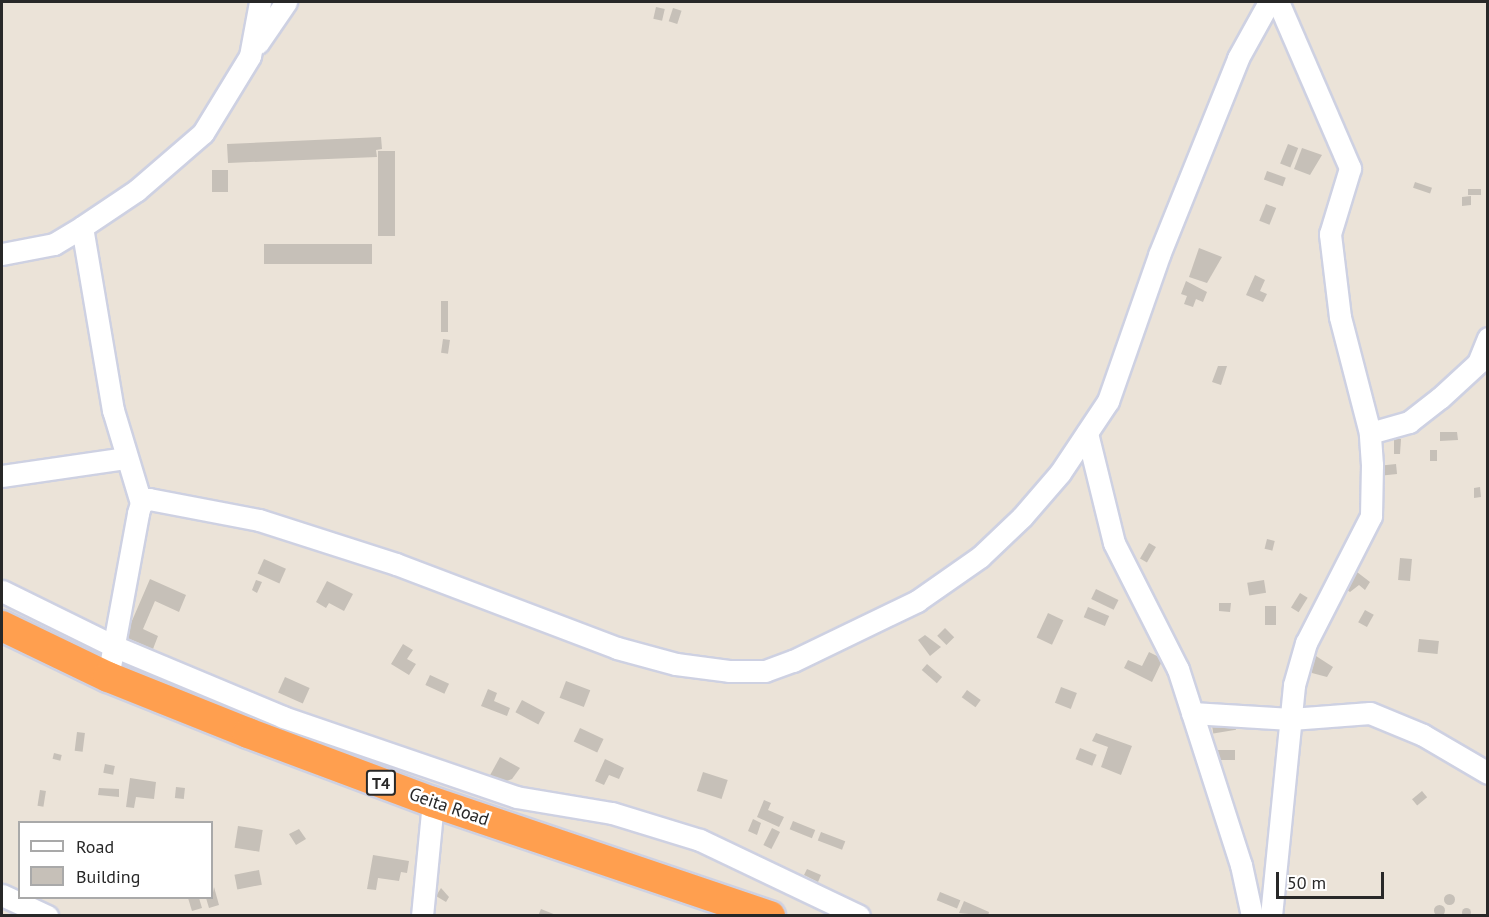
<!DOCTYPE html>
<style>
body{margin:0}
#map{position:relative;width:1489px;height:917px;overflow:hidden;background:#ebe3d8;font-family:"PT Sans",sans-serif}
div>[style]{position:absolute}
.building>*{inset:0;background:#c6c0b8;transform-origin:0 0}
.round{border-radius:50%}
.roads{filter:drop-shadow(2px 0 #ced1e2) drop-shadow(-2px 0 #ced1e2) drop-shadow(0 2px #ced1e2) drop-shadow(0 -2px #ced1e2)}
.minor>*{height:21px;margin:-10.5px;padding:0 10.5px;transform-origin:10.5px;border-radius:10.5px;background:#fff}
.highway>*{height:30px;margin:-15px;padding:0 15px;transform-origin:15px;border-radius:15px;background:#ff9f4f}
span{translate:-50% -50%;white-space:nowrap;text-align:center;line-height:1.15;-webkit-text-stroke:5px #fff;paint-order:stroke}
.shield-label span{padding:2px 4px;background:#fff;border:2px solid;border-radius:4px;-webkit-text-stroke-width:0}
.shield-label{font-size:16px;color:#282828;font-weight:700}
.street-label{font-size:18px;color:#282828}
.frame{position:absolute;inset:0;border:3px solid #282828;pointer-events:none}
.legend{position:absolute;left:18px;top:821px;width:195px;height:78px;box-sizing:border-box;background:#fff;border:2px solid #a9a9a9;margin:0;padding:8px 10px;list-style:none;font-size:18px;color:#282828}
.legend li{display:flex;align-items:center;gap:12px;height:30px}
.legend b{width:30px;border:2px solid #a9a9a9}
.scale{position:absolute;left:1276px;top:872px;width:108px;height:27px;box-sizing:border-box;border:3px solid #282828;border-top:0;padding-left:8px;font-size:18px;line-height:21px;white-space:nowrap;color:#282828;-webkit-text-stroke:4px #fff;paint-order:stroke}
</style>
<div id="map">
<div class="building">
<i style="left:656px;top:7px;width:9px;height:12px;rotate:13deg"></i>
<i style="left:673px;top:8px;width:9px;height:14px;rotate:18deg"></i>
<i style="clip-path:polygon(381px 137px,382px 149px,376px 150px,377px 157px,228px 163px,227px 144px)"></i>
<i style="left:1288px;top:144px;width:11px;height:21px;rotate:22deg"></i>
<i style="clip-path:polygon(1302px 148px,1322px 155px,1310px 175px,1294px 169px)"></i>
<i style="left:378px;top:151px;width:17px;height:85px"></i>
<i style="left:212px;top:170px;width:16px;height:22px"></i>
<i style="left:1267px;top:171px;width:20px;height:9px;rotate:20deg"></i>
<i style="left:1415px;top:182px;width:18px;height:6px;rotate:19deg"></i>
<i style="left:1468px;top:189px;width:13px;height:6px"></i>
<i style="clip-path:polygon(1471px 196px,1471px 205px,1462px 206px,1462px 197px)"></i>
<i style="left:1266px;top:204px;width:11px;height:18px;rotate:22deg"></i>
<i style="left:372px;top:244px;width:20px;height:108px;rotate:90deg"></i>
<i style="clip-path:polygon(1199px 248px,1222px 257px,1207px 283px,1189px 277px)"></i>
<i style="clip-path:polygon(1255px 275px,1265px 280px,1260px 291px,1267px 294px,1263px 302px,1246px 295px)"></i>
<i style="clip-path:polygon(1186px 281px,1207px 292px,1203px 302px,1196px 299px,1193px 307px,1184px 304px,1187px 296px,1181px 294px)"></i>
<i style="left:441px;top:301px;width:7px;height:31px"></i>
<i style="left:443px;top:339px;width:7px;height:14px;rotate:8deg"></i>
<i style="clip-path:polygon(1218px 366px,1227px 366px,1221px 385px,1212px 382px)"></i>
<i style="clip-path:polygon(1440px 432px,1457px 432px,1458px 440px,1440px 441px)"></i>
<i style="clip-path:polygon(1394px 438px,1401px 439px,1400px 454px,1394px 454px)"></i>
<i style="left:1430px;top:450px;width:7px;height:11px"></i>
<i style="left:1396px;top:464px;width:10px;height:19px;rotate:84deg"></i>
<i style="clip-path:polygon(1480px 487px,1481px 497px,1474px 498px,1474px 488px)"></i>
<i style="left:1267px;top:539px;width:8px;height:10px;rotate:14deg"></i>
<i style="left:1149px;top:543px;width:8px;height:18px;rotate:30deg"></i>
<i style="left:1400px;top:558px;width:12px;height:22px;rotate:5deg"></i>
<i style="left:264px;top:559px;width:24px;height:16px;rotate:24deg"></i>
<i style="clip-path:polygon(1357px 572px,1370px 582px,1365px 590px,1359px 585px,1350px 592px,1341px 586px)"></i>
<i style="clip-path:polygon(150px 579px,186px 595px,179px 612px,155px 601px,143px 629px,158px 636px,153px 649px,125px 637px)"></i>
<i style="clip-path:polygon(256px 580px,262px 582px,257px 593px,252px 590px)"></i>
<i style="left:1264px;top:580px;width:13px;height:17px;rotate:81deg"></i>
<i style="clip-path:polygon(327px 581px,353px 594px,344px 611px,329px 603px,326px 608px,316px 602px)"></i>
<i style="left:1096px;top:589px;width:25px;height:11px;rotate:26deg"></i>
<i style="left:1300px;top:593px;width:9px;height:17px;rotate:32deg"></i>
<i style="clip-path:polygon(1219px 603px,1231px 603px,1230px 612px,1219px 611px)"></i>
<i style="left:1276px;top:606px;width:19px;height:11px;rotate:90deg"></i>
<i style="left:1088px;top:607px;width:23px;height:11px;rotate:23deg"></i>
<i style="left:1365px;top:610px;width:10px;height:14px;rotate:29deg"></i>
<i style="left:1048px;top:613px;width:17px;height:27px;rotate:25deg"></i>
<i style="left:945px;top:628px;width:13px;height:11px;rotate:45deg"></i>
<i style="clip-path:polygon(925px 635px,941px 647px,930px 656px,918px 640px)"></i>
<i style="left:1419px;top:639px;width:20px;height:13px;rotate:6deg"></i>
<i style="clip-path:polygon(403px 644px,413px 650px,407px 659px,416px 664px,409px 675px,391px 664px)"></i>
<i style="clip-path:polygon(1149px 652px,1163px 659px,1152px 682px,1124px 668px,1128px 660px,1142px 666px)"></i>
<i style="clip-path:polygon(1316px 656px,1333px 667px,1327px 677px,1312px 673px,1311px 665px)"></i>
<i style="left:927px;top:664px;width:20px;height:8px;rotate:41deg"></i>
<i style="left:430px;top:675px;width:21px;height:11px;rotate:25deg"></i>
<i style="left:285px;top:677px;width:27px;height:17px;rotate:24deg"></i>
<i style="left:566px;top:681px;width:26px;height:18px;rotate:21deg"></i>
<i style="left:1061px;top:687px;width:17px;height:17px;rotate:21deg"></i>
<i style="clip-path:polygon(488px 689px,497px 693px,494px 701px,510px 708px,507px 716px,481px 706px)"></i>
<i style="left:967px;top:690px;width:17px;height:9px;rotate:36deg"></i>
<i style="left:522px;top:700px;width:26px;height:14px;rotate:28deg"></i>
<i style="left:1234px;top:717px;width:13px;height:23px;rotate:81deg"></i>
<i style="left:580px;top:728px;width:26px;height:15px;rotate:25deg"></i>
<i style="left:77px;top:732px;width:8px;height:19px;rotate:7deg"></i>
<i style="clip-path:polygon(1096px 733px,1132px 746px,1121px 775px,1101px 767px,1108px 747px,1092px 741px)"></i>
<i style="left:1080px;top:748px;width:18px;height:12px;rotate:22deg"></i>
<i style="left:1217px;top:750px;width:18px;height:10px"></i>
<i style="left:54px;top:753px;width:8px;height:6px;rotate:14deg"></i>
<i style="clip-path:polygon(500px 757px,520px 768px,512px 779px,498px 784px,488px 779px)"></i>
<i style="clip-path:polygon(605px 759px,624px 768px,619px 779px,609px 775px,604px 785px,595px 781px)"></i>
<i style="left:105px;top:764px;width:10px;height:9px;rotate:11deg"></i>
<i style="left:703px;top:772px;width:26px;height:20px;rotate:18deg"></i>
<i style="clip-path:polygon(130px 778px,156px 782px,154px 799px,136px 797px,134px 808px,126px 807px)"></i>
<i style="left:176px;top:787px;width:9px;height:11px;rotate:6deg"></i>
<i style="clip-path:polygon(99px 788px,119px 789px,119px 797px,98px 795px)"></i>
<i style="left:40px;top:790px;width:6px;height:16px;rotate:9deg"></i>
<i style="left:1422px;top:791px;width:8px;height:13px;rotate:50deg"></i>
<i style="clip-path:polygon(764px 800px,771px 803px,768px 810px,784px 817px,779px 827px,757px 817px)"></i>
<i style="clip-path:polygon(753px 819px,761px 823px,757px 835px,748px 831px)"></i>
<i style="left:793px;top:821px;width:24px;height:9px;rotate:22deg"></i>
<i style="left:238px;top:826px;width:25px;height:22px;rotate:9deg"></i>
<i style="left:772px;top:828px;width:9px;height:19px;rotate:27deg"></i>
<i style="clip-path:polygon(299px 829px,306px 839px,296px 845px,289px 834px)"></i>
<i style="left:821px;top:832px;width:26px;height:9px;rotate:21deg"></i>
<i style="clip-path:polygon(373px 855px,409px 861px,407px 873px,401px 872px,399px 881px,378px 878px,376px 890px,367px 889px)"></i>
<i style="clip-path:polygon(807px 869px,821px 875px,818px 882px,804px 875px)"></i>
<i style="left:259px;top:870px;width:15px;height:25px;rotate:79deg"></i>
<i style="clip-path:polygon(214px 887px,219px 905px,209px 908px,206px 898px,212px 898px)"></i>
<i style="clip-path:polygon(441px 888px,449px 897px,446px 902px,436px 896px)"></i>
<i style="left:940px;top:892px;width:22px;height:9px;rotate:22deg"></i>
<i class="round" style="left:1443.5px;top:893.5px;width:11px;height:11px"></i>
<i style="clip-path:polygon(188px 898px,199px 898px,202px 908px,192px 911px)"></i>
<i style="clip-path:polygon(964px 901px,989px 912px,988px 916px,959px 913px)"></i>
<i class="round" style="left:1433.5px;top:904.5px;width:11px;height:11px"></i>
<i class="round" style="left:1461.5px;top:907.5px;width:9px;height:9px"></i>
<i style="clip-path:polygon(541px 909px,556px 915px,556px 916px,538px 916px)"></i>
</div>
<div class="roads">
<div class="minor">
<i style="left:258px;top:43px;width:50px;rotate:-55.7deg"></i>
<i style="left:82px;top:227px;width:186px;rotate:80.4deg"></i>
<i style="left:113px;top:410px;width:97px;rotate:73.2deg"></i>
<i style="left:2px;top:254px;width:53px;rotate:-10.9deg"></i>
<i style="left:54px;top:244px;width:33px;rotate:-31deg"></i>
<i style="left:82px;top:227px;width:66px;rotate:-33.9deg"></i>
<i style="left:137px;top:190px;width:87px;rotate:-40.8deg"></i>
<i style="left:203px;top:133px;width:90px;rotate:-58.6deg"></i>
<i style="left:250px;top:56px;width:55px;rotate:-79.5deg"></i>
<i style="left:1087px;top:433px;width:113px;rotate:76.2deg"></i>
<i style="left:1114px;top:543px;width:141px;rotate:63.1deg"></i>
<i style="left:1178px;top:669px;width:206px;rotate:72.2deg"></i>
<i style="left:1241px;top:865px;width:52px;rotate:77.8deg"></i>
<i style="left:1370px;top:433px;width:41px;rotate:-15.8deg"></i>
<i style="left:1409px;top:422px;width:39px;rotate:-38deg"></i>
<i style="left:1440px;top:398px;width:52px;rotate:-42.6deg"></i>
<i style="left:1478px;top:363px;width:27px;rotate:-68deg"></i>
<i style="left:2px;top:476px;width:124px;rotate:-8.3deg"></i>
<i style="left:2px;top:591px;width:127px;rotate:26.2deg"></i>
<i style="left:116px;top:647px;width:181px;rotate:22.7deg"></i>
<i style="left:283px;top:717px;width:246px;rotate:18.9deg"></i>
<i style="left:516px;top:797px;width:97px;rotate:9.5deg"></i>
<i style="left:612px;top:813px;width:92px;rotate:17.1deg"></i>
<i style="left:700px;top:840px;width:176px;rotate:25.5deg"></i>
<i style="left:108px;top:677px;width:167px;rotate:-79.6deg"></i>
<i style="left:138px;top:513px;width:10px;rotate:-73deg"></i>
<i style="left:141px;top:503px;width:9px;rotate:-27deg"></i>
<i style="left:149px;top:499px;width:112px;rotate:10.8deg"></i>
<i style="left:259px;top:520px;width:144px;rotate:17.8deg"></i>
<i style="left:396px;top:564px;width:236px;rotate:20.8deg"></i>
<i style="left:617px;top:648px;width:61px;rotate:15.2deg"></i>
<i style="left:676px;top:664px;width:53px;rotate:7.5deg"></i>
<i style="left:729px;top:671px;width:36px"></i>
<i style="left:765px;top:671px;width:30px;rotate:-20deg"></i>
<i style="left:793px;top:661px;width:138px;rotate:-25.8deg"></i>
<i style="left:917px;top:601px;width:77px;rotate:-34.9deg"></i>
<i style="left:980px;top:557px;width:58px;rotate:-43.6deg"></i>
<i style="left:1022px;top:517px;width:58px;rotate:-49.2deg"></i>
<i style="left:1060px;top:473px;width:87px;rotate:-56.3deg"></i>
<i style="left:1108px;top:401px;width:155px;rotate:-70.7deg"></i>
<i style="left:1159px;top:255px;width:212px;rotate:-68.1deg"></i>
<i style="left:1238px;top:58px;width:64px;rotate:-61deg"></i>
<i style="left:1192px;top:713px;width:99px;rotate:3.5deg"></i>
<i style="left:1291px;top:719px;width:79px;rotate:-4.3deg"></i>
<i style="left:1370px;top:713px;width:57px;rotate:22.5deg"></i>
<i style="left:1423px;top:735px;width:75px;rotate:30.3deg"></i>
<i style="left:2px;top:895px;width:50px;rotate:25deg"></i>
<i style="left:422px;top:916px;width:115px;rotate:-84.5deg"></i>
<i style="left:1271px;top:916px;width:232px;rotate:-84.3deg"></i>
<i style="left:1294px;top:685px;width:44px;rotate:-74.1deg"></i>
<i style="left:1306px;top:643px;width:143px;rotate:-62.9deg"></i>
<i style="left:1371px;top:516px;width:51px;rotate:-88.9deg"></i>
<i style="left:1372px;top:465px;width:32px;rotate:-94deg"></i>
<i style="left:1370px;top:433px;width:120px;rotate:-104.5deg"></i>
<i style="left:1340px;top:317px;width:84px;rotate:-96.9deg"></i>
<i style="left:1330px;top:234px;width:69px;rotate:-73.1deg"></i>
<i style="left:1350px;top:168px;width:181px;rotate:-113.4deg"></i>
</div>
<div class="highway">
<i style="left:2px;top:626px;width:118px;rotate:25.7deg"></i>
<i style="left:108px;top:677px;width:151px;rotate:21.8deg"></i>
<i style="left:248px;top:733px;width:197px;rotate:20.5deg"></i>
<i style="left:433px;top:802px;width:356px;rotate:18.7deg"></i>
</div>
</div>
<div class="shield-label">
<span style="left:381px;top:783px">T4</span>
</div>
<div class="street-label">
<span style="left:449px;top:807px;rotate:19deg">Geita Road</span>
</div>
<div class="frame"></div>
<ul class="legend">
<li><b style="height:8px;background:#fff"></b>Road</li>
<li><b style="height:16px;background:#c6c0b8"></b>Building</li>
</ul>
<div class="scale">50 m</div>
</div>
